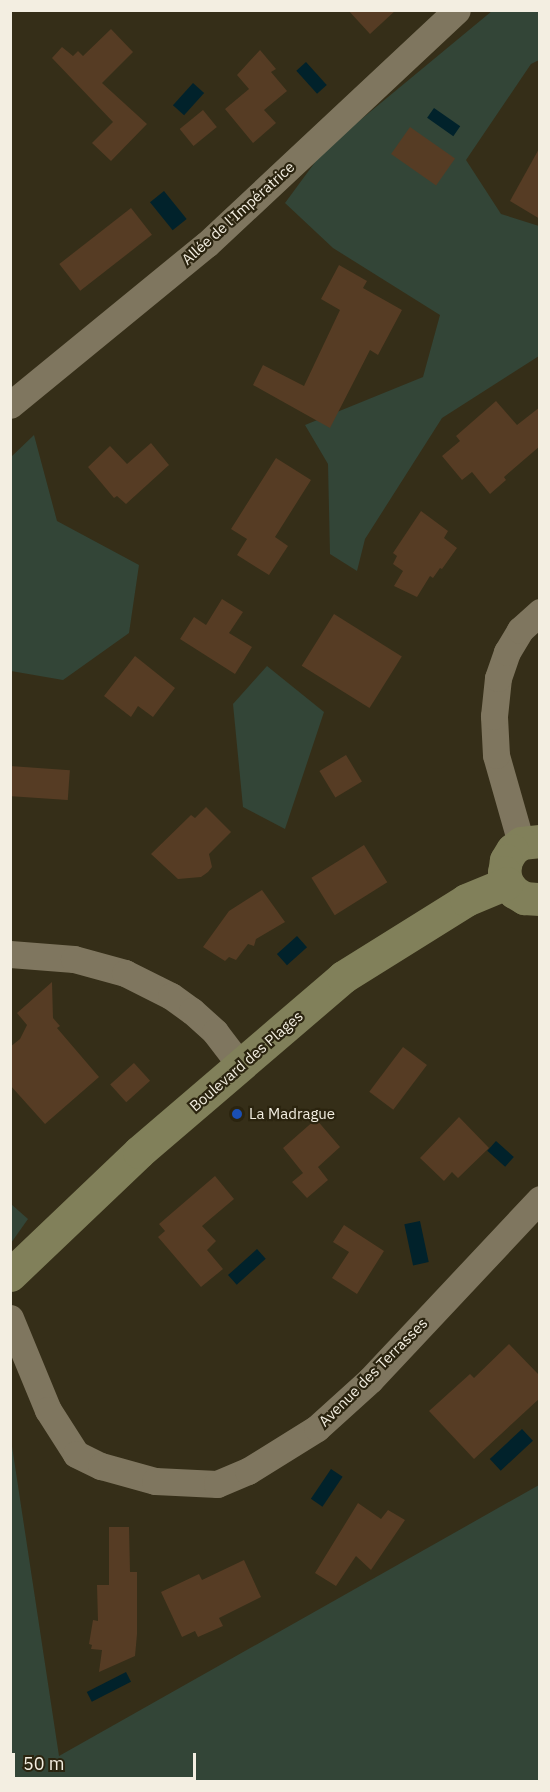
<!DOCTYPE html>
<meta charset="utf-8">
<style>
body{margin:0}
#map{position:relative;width:550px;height:1792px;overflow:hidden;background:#352e18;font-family:"IBM Plex Sans",sans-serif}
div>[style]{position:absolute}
.green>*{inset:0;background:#334537}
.water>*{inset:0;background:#01222b;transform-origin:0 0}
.building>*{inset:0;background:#563c24;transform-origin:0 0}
.minor>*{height:27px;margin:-13.5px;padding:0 13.5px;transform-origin:13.5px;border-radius:13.5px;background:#7f765f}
.secondary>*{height:33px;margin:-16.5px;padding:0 16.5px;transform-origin:16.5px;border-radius:16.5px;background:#81805a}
.dots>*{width:16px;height:16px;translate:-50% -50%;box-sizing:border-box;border:3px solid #2b240f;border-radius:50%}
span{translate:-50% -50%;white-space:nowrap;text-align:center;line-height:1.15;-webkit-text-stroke:4.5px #2b240f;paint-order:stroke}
.street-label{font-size:15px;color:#f3eee1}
.poi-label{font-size:15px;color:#f3eee1}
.left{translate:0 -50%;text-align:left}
.frame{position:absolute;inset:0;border:12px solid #f3eee1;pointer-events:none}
.scale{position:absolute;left:12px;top:1753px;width:184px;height:27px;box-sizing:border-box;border:3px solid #f3eee1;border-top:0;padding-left:8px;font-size:18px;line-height:21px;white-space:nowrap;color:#f3eee1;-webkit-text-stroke:4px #2b240f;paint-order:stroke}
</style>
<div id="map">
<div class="green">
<i style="clip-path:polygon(492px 11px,539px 11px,539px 60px,531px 64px,466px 160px,501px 214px,539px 226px,539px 356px,442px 418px,365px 539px,357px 571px,330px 554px,328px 464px,305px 425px,423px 377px,440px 315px,333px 248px,285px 203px,324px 150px)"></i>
<i style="clip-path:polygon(34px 435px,57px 521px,139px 565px,129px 633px,63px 680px,11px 671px,11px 457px)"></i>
<i style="clip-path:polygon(267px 666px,324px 712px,285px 829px,243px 807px,233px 704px)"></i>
<i style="clip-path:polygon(11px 1204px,28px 1219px,11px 1243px)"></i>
<i style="clip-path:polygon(10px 1433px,59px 1756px,539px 1485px,539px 1781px,11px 1781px)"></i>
</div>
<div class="water">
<i style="left:306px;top:62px;width:31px;height:13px;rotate:48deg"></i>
<i style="left:193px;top:83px;width:15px;height:30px;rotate:42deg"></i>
<i style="left:434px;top:108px;width:32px;height:12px;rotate:35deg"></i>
<i style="left:164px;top:191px;width:36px;height:18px;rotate:51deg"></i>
<i style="left:297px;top:936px;width:15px;height:27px;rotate:48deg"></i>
<i style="left:496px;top:1141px;width:24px;height:13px;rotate:42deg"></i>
<i style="left:420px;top:1221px;width:42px;height:16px;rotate:78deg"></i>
<i style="left:257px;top:1249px;width:13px;height:39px;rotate:48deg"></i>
<i style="left:522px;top:1429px;width:16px;height:44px;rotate:47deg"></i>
<i style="left:331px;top:1469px;width:14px;height:36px;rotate:34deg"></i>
<i style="left:126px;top:1672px;width:11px;height:44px;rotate:63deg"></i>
</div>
<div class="building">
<i style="clip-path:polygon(348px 10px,396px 10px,370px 34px)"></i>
<i style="clip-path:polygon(111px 29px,133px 52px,102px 83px,147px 124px,111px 161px,92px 143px,113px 122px,52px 58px,62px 47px,73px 56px,78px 51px,83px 56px)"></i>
<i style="clip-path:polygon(260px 50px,276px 69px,271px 72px,287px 91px,264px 110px,276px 123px,253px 143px,225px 109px,249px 89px,237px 75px)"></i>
<i style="left:203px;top:110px;width:22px;height:30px;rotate:51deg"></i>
<i style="left:410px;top:127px;width:55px;height:33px;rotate:35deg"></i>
<i style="clip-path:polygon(540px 147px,540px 219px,510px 201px)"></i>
<i style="left:131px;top:208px;width:34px;height:91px;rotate:52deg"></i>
<i style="clip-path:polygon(339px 265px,367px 281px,363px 288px,402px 310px,378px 355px,370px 350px,330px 428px,253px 385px,263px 365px,304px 386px,340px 310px,321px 299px)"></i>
<i style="clip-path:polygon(496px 401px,517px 425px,540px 407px,540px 446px,504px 477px,506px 480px,490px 494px,472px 472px,462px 480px,442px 456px,460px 441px,456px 436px)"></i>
<i style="clip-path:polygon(151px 443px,169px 465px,126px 504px,117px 496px,114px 498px,88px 467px,110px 446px,127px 464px)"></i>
<i style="clip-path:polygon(276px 458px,311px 480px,275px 537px,288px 546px,269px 575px,237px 555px,247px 539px,231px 529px)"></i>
<i style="clip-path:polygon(421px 511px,448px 531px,444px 538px,457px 548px,442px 569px,440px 568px,433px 578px,430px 576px,417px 597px,394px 586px,403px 571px,393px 564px,397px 556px,393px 553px)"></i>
<i style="clip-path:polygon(222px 599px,243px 612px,229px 633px,252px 647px,235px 674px,180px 639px,194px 617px,206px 625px)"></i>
<i style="left:334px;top:614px;width:80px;height:61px;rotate:32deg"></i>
<i style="clip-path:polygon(135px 656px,175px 688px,153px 717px,138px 706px,131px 717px,104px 696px)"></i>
<i style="left:346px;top:755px;width:31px;height:31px;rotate:59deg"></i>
<i style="left:10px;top:766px;width:60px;height:30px;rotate:4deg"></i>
<i style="clip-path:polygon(206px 807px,231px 832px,209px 854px,212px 867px,208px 872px,201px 877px,178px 879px,151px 854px,191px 815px,195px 818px)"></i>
<i style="left:364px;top:845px;width:44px;height:62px;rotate:58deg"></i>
<i style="clip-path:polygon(262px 890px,285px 922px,256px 939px,254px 946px,248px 944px,236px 960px,229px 957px,225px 961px,203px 947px,229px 911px)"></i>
<i style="clip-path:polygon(52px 982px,53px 1018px,60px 1026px,57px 1028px,99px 1077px,45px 1124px,10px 1085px,10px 1047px,20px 1039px,27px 1025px,17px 1013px)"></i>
<i style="left:403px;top:1047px;width:30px;height:56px;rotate:37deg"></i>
<i style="left:134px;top:1063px;width:24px;height:32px;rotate:48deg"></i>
<i style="clip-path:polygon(459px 1117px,489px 1148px,458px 1178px,452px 1172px,444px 1181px,420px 1158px)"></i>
<i style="clip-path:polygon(316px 1119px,340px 1147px,318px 1167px,328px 1180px,307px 1198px,292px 1182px,303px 1173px,283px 1148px)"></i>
<i style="clip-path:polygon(215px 1176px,234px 1199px,202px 1226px,216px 1241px,207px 1250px,223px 1269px,201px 1287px,158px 1237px,165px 1231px,159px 1224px)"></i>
<i style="clip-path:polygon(344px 1225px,384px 1251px,357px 1294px,332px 1278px,349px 1252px,333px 1242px)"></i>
<i style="clip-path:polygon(509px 1344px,540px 1376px,540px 1398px,474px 1459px,429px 1411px,470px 1374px,474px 1378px)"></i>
<i style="clip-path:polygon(358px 1503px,381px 1519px,388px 1510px,405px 1520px,371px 1570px,356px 1556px,336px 1586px,315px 1573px)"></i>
<i style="clip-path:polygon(109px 1527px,129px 1527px,130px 1572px,137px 1572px,137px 1634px,135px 1656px,99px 1672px,102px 1650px,91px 1649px,92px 1645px,89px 1644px,93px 1620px,98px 1621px,97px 1585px,109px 1585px)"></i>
<i style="clip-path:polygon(244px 1560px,261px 1597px,219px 1618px,223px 1626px,198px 1637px,195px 1631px,182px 1637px,161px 1592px,199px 1574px,202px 1580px)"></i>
</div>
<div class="minor">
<i style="left:10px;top:405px;width:254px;rotate:-39.3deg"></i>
<i style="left:207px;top:244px;width:342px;rotate:-43.1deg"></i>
<i style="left:521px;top:843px;width:91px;rotate:-105.9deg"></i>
<i style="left:496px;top:755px;width:39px;rotate:-93deg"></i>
<i style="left:494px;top:716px;width:38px;rotate:-84deg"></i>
<i style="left:498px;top:678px;width:28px;rotate:-71deg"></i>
<i style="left:507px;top:652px;width:26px;rotate:-59deg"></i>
<i style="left:520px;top:630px;width:27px;rotate:-42deg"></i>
<i style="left:10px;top:954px;width:64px;rotate:4.5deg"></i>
<i style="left:74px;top:959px;width:53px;rotate:15.4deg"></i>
<i style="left:125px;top:973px;width:51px;rotate:26.6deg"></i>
<i style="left:171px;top:996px;width:26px;rotate:36deg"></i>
<i style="left:192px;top:1011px;width:31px;rotate:42deg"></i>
<i style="left:215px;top:1032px;width:43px;rotate:52.6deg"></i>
<i style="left:10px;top:1318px;width:100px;rotate:67.6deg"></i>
<i style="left:48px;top:1410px;width:52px;rotate:57.5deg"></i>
<i style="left:76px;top:1454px;width:28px;rotate:26deg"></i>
<i style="left:101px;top:1466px;width:56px;rotate:15.5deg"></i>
<i style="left:155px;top:1481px;width:62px;rotate:2.8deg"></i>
<i style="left:217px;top:1484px;width:34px;rotate:-23deg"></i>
<i style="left:248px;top:1471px;width:81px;rotate:-31.9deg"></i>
<i style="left:317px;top:1428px;width:72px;rotate:-42.2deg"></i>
<i style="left:370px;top:1380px;width:248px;rotate:-46.8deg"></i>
</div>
<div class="secondary">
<i style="left:540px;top:841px;width:19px;rotate:174deg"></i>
<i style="left:521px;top:843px;width:11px;rotate:142deg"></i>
<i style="left:512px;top:850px;width:12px;rotate:121deg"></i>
<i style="left:506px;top:860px;width:12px;rotate:99deg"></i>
<i style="left:504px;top:872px;width:11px;rotate:75deg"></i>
<i style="left:507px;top:883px;width:11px;rotate:52deg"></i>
<i style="left:514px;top:892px;width:12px;rotate:31deg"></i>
<i style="left:524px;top:898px;width:16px;rotate:4deg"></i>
<i style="left:10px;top:1275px;width:178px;rotate:-43.6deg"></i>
<i style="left:139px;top:1152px;width:269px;rotate:-40.6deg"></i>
<i style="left:343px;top:977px;width:145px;rotate:-32deg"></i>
<i style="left:466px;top:900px;width:44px;rotate:-22.5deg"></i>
</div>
<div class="dots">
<i style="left:237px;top:1114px;background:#1a4fb4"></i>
</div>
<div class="street-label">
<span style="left:238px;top:213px;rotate:-42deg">Allée de l'Impératrice</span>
<span style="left:246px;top:1061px;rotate:-41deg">Boulevard des Plages</span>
<span style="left:373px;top:1372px;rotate:-45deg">Avenue des Terrasses</span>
</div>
<div class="poi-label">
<span class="left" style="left:249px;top:1114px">La Madrague</span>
</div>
<div class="frame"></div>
<div class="scale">50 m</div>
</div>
